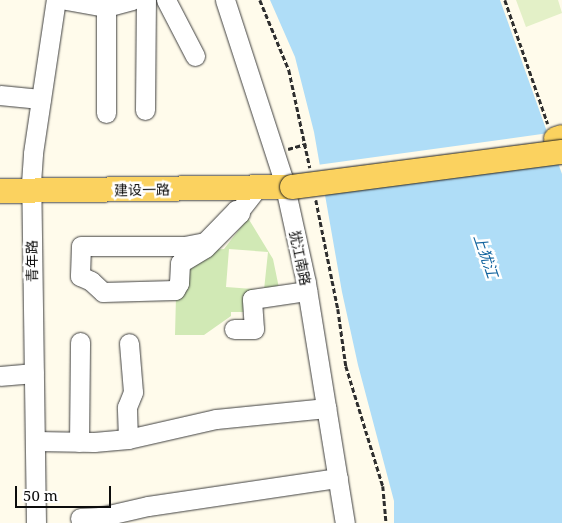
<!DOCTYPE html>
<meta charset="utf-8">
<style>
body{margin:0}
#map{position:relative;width:562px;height:523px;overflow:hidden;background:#fffbeb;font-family:"Noto Serif","Noto Sans SC",serif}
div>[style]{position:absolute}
.green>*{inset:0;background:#d1e9b5}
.pitch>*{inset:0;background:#e3f0c7}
.water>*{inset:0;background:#afddf7}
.pier>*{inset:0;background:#fffbeb}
.path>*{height:2.5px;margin-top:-1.25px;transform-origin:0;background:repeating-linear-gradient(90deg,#2e2e2e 0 5px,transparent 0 7.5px)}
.roads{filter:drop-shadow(0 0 1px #3f3f3f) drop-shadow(0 0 1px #3f3f3f)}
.minor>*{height:19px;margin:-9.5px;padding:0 9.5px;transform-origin:9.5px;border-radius:9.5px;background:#fff}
.major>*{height:24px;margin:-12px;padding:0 12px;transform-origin:12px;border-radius:12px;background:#fbd25f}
.bridges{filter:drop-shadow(0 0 1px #1d1d1d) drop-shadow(0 0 1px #1d1d1d)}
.major-bridge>*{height:24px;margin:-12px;padding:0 12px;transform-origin:12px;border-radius:12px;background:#fbd25f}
span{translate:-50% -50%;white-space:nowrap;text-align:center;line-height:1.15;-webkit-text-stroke:5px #fff;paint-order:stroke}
.street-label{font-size:14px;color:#0c0c0c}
.water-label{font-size:15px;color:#14659f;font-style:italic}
.scale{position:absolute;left:15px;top:486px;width:96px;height:22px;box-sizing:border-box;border:2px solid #0c0c0c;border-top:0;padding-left:6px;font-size:15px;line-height:18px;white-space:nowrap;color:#0c0c0c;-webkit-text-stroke:4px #fff;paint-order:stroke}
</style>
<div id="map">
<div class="green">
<div style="clip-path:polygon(evenodd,248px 218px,273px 259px,279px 288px,246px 312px,231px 312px,231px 316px,204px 335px,175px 335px,176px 296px,185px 292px,187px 265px,210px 250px,224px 249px,248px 218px,229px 249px,268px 252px,264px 290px,226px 287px,229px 249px)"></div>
</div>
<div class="pitch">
<div style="clip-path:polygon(516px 0,558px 0,562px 13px,526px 27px)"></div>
</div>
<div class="water">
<div style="clip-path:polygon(270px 0,500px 0,562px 174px,562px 523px,394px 523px,394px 501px,358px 365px,342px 292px,314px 132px,295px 57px)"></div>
</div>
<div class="pier">
<div style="clip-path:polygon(549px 133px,559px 158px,321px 193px,317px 165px)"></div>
</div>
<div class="path">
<div style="left:260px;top:0;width:76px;rotate:67.5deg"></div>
<div style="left:289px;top:70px;width:100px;rotate:77.9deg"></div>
<div style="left:505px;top:0;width:131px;rotate:70.9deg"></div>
<div style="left:288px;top:149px;width:19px;rotate:-16deg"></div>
<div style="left:316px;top:200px;width:111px;rotate:78.6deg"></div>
<div style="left:338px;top:309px;width:58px;rotate:82deg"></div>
<div style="left:346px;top:366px;width:126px;rotate:72.9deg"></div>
<div style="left:383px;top:486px;width:37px;rotate:85deg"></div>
</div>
<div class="roads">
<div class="minor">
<div style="left:66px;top:0;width:41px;rotate:9.9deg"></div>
<div style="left:106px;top:7px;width:27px;rotate:-15deg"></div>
<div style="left:166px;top:0;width:63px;rotate:62.6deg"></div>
<div style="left:225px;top:0;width:187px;rotate:72deg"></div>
<div style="left:283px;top:178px;width:107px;rotate:77.6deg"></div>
<div style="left:306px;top:283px;width:243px;rotate:80.8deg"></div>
<div style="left:0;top:95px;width:41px;rotate:5.6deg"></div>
<div style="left:145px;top:110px;width:110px;rotate:-89.5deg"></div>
<div style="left:106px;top:113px;width:106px;rotate:-90deg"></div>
<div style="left:240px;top:210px;width:4px;rotate:180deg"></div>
<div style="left:236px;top:210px;width:45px;rotate:134.1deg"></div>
<div style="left:205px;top:242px;width:21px;rotate:169deg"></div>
<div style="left:184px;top:246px;width:103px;rotate:180deg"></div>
<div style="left:81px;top:246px;width:30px;rotate:92deg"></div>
<div style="left:80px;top:276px;width:12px;rotate:24deg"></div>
<div style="left:91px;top:281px;width:16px;rotate:43deg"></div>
<div style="left:103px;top:292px;width:72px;rotate:-1.6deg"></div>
<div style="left:175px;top:290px;width:8px;rotate:-60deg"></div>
<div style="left:179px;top:283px;width:20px;rotate:-87deg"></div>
<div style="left:180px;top:263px;width:29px;rotate:-31deg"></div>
<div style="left:205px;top:248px;width:49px;rotate:-45deg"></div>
<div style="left:240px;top:213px;width:3px;rotate:-90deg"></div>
<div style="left:240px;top:210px;width:28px;rotate:-52deg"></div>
<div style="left:234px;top:329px;width:20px"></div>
<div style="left:254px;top:329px;width:30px;rotate:-94deg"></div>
<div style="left:252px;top:299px;width:56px;rotate:-8.3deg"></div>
<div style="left:0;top:376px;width:34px;rotate:-5deg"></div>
<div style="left:128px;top:439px;width:32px;rotate:-92deg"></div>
<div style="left:127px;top:407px;width:16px;rotate:-68deg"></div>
<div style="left:133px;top:392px;width:49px;rotate:-94.7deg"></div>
<div style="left:35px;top:441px;width:59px;rotate:1deg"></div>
<div style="left:94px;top:442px;width:34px;rotate:-5deg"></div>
<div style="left:128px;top:439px;width:90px;rotate:-12.8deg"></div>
<div style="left:216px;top:419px;width:111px;rotate:-5.7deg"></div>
<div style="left:79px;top:442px;width:100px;rotate:-89.4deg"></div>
<div style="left:80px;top:518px;width:20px;rotate:-3deg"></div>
<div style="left:100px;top:517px;width:49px;rotate:-12.9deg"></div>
<div style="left:148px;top:506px;width:192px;rotate:-8.4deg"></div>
<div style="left:36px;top:523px;width:340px;rotate:-90.8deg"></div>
<div style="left:31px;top:183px;width:30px;rotate:-86deg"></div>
<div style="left:33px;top:153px;width:155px;rotate:-81.5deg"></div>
</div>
<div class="major">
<div style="left:556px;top:139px;width:6px;rotate:-18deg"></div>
<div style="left:0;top:191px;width:292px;rotate:-0.8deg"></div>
</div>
</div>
<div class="bridges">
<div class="major-bridge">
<div style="left:292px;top:187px;width:272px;rotate:-7.4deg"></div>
</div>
</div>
<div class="street-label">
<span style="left:142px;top:190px;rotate:-1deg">建设一路</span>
<span style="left:300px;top:258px;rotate:78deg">犹江南路</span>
<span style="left:32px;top:261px;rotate:-91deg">青年路</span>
</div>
<div class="water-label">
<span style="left:486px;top:256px;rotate:71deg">上犹江</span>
</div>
<div class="scale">50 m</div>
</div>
